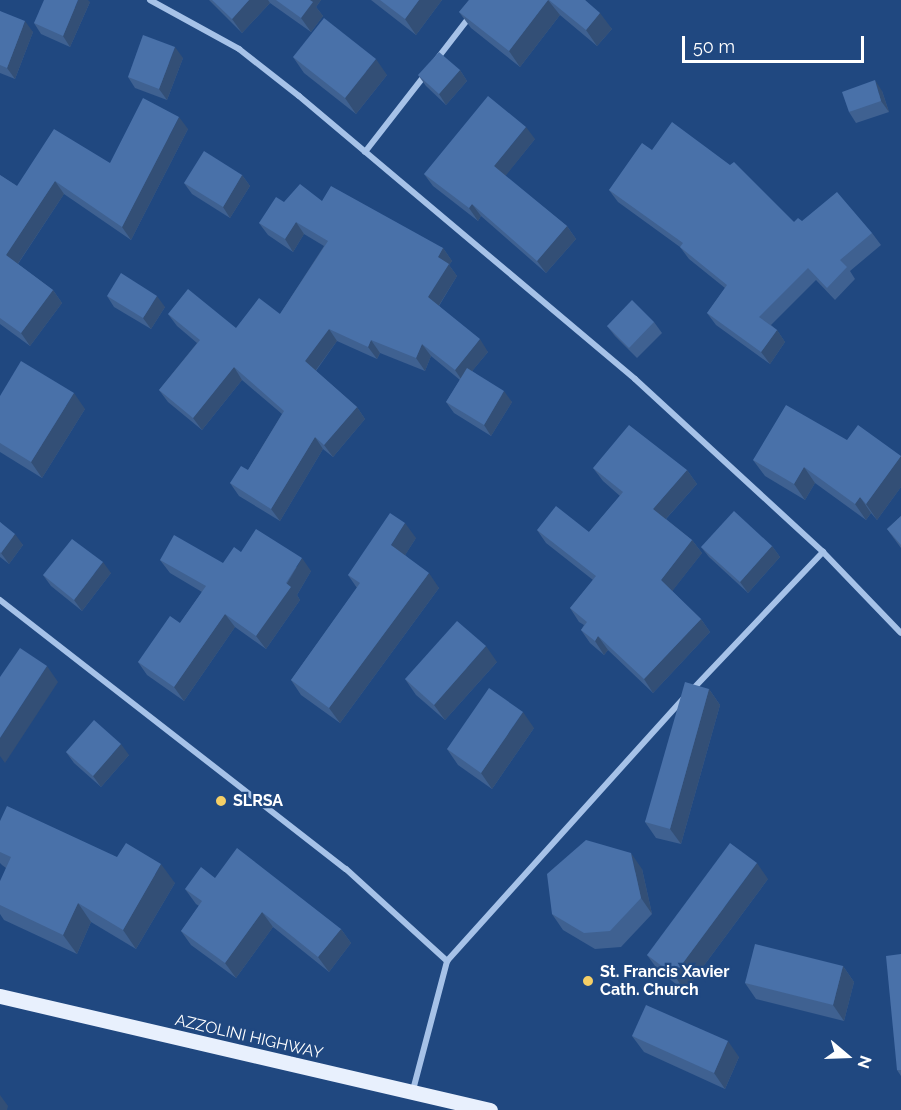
<!DOCTYPE html>
<style>
body{margin:0}
#map{position:relative;width:901px;height:1110px;overflow:hidden;background:#204880;font-family:Raleway,sans-serif}
div>[style]{position:absolute}
.minor>*{height:6px;margin:-3px;padding:0 3px;transform-origin:3px;border-radius:3px;background:#a6c2e8}
.primary>*{height:15px;margin:-7.5px;padding:0 7.5px;transform-origin:7.5px;border-radius:7.5px;background:#e8f0fd}
.wall>*{inset:0;background:#3f6191}
.shaded-wall>*{inset:0;background:#334f76}
.building>*{inset:0;background:#4971a9}
.dots>*{width:16px;height:16px;translate:-50% -50%;box-sizing:border-box;border:3px solid #204880;border-radius:50%}
span{translate:-50% -50%;white-space:nowrap;text-align:center;line-height:1.15;-webkit-text-stroke:4.5px #204880;paint-order:stroke}
.poi-label{font-size:16px;color:#fff;font-weight:700}
.left{translate:0 -50%;text-align:left}
.street-label{font-size:16px;color:#fff}
.north{position:absolute;left:817px;top:1026px;width:60px;height:60px;-webkit-text-stroke:4px #204880;paint-order:stroke;rotate:109deg;font-size:16px;font-weight:700;line-height:24px;text-align:center;color:#fff}
.north::after{content:'';display:block;margin:auto;width:21px;height:27px;background:#fff;clip-path:polygon(50% 0,100% 100%,50% 72%,0 100%)}
.scale{position:absolute;left:682px;top:36px;width:182px;height:27px;box-sizing:border-box;border:3px solid #fff;border-top:0;padding-left:8px;font-size:18px;line-height:21px;white-space:nowrap;color:#fff;-webkit-text-stroke:4px #204880;paint-order:stroke}
</style>
<div id="map">
<div class="minor">
<div style="left:150px;top:0;width:102px;rotate:28.8deg"></div>
<div style="left:239px;top:49px;width:76px;rotate:38.1deg"></div>
<div style="left:299px;top:96px;width:439px;rotate:40.1deg"></div>
<div style="left:635px;top:379px;width:255px;rotate:42.6deg"></div>
<div style="left:823px;top:552px;width:112px;rotate:46.1deg"></div>
<div style="left:437px;top:59px;width:56px;rotate:-52.3deg"></div>
<div style="left:365px;top:152px;width:98px;rotate:-52.1deg"></div>
<div style="left:0;top:600px;width:438px;rotate:37.9deg"></div>
<div style="left:346px;top:869px;width:137px;rotate:42.3deg"></div>
<div style="left:691px;top:691px;width:192px;rotate:-46.5deg"></div>
<div style="left:413px;top:1090px;width:133px;rotate:-75.2deg"></div>
<div style="left:447px;top:961px;width:354px;rotate:-48deg"></div>
</div>
<div class="primary">
<div style="left:0;top:996px;width:503px;rotate:13.1deg"></div>
</div>
<div class="wall">
<div style="clip-path:polygon(209px 0,321px 0,316px 7px,323px 16px,311px 32px,270px 3px,242px 33px)"></div>
<div style="clip-path:polygon(371px 0,442px 0,416px 35px)"></div>
<div style="clip-path:polygon(469px 0,585px 0,612px 29px,597px 46px,560px 15px,520px 67px,471px 28px,459px 12px)"></div>
<div style="clip-path:polygon(90px 2px,70px 47px,41px 34px,34px 23px)"></div>
<div style="clip-path:polygon(0 11px,33px 32px,15px 79px,0 73px)"></div>
<div style="clip-path:polygon(293px 57px,387px 75px,356px 114px,304px 73px)"></div>
<div style="clip-path:polygon(183px 58px,167px 100px,135px 88px,128px 77px)"></div>
<div style="clip-path:polygon(460px 70px,467px 81px,446px 105px,426px 86px,418px 75px)"></div>
<div style="clip-path:polygon(882px 91px,889px 112px,856px 123px,849px 112px)"></div>
<div style="clip-path:polygon(188px 129px,131px 240px,64px 194px,18px 264px,53px 290px,62px 303px,30px 346px,0 324px,0 175px,17px 186px,110px 163px)"></div>
<div style="clip-path:polygon(535px 139px,505px 176px,567px 226px,576px 239px,546px 273px,481px 216px,478px 221px,433px 186px,424px 174px)"></div>
<div style="clip-path:polygon(652px 150px,794px 222px,802px 221px,872px 233px,881px 245px,850px 271px,855px 279px,835px 300px,816px 280px,771px 325px,777px 330px,785px 342px,770px 364px,716px 325px,707px 313px,725px 288px,689px 259px,680px 247px,618px 202px,609px 190px)"></div>
<div style="clip-path:polygon(242px 175px,250px 186px,230px 218px,192px 194px,184px 183px)"></div>
<div style="clip-path:polygon(322px 201px,443px 248px,452px 261px,449px 265px,457px 276px,439px 306px,488px 352px,472px 371px,512px 402px,491px 436px,454px 413px,446px 402px,460px 380px,431px 356px,425px 371px,380px 353px,377px 359px,337px 341px,316px 371px,357px 407px,365px 419px,333px 457px,323px 449px,280px 521px,239px 496px,230px 483px,248px 470px,282px 414px,242px 380px,202px 430px,168px 402px,159px 390px,197px 343px,177px 326px,168px 314px,236px 328px,280px 314px,324px 246px,304px 234px,293px 252px,268px 235px,259px 223px,284px 202px)"></div>
<div style="clip-path:polygon(107px 296px,165px 307px,151px 329px,114px 307px)"></div>
<div style="clip-path:polygon(654px 322px,662px 333px,637px 358px,615px 336px,607px 326px)"></div>
<div style="clip-path:polygon(0 396px,85px 409px,42px 478px,0 452px)"></div>
<div style="clip-path:polygon(847px 440px,901px 456px,901px 487px,877px 520px,871px 513px,866px 520px,815px 483px,805px 500px,765px 476px,753px 460px)"></div>
<div style="clip-path:polygon(593px 468px,687px 470px,697px 484px,666px 519px,692px 540px,702px 553px,672px 591px,701px 619px,710px 632px,653px 693px,608px 650px,604px 655px,590px 643px,581px 630px,584px 625px,579px 622px,570px 608px,593px 580px,546px 543px,537px 530px,589px 532px,620px 496px,603px 481px)"></div>
<div style="clip-path:polygon(901px 516px,901px 548px,887px 529px)"></div>
<div style="clip-path:polygon(0 522px,23px 545px,9px 564px,0 557px)"></div>
<div style="clip-path:polygon(416px 538px,405px 555px,439px 588px,340px 723px,301px 695px,291px 680px,357px 588px,348px 575px)"></div>
<div style="clip-path:polygon(772px 546px,780px 557px,748px 593px,709px 557px,701px 547px)"></div>
<div style="clip-path:polygon(241px 552px,311px 571px,297px 595px,300px 600px,266px 649px,235px 627px,184px 701px,147px 675px,138px 662px,180px 623px,202px 592px,170px 573px,160px 560px,223px 563px)"></div>
<div style="clip-path:polygon(111px 573px,82px 611px,51px 586px,43px 575px)"></div>
<div style="clip-path:polygon(497px 662px,445px 720px,416px 695px,405px 679px)"></div>
<div style="clip-path:polygon(709px 689px,720px 705px,681px 844px,656px 838px,645px 822px)"></div>
<div style="clip-path:polygon(534px 728px,492px 789px,458px 765px,447px 749px)"></div>
<div style="clip-path:polygon(66px 752px,129px 755px,101px 787px,74px 763px)"></div>
<div style="clip-path:polygon(0 852px,117px 857px,175px 883px,136px 949px,91px 922px,77px 954px,4px 920px,0 914px,0 905px,6px 868px,2px 865px,0 863px)"></div>
<div style="clip-path:polygon(642px 869px,652px 914px,621px 947px,595px 949px,563px 930px,552px 914px)"></div>
<div style="clip-path:polygon(215px 878px,341px 929px,351px 943px,329px 972px,273px 927px,236px 978px,191px 945px,181px 931px,199px 906px,196px 904px,185px 889px)"></div>
<div style="clip-path:polygon(768px 879px,685px 991px,658px 970px,647px 955px)"></div>
<div style="clip-path:polygon(901px 954px,901px 1076px,897px 1070px)"></div>
<div style="clip-path:polygon(843px 966px,854px 982px,844px 1021px,756px 999px,745px 983px)"></div>
<div style="clip-path:polygon(632px 1036px,739px 1057px,725px 1089px,644px 1052px)"></div>
</div>
<div class="shaded-wall">
<div style="clip-path:polygon(78px 0,88px 0,90px 2px,70px 47px,63px 36px)"></div>
<div style="clip-path:polygon(249px 0,268px 0,270px 3px,242px 33px,232px 19px)"></div>
<div style="clip-path:polygon(307px 0,321px 0,316px 7px,323px 16px,311px 32px,301px 18px)"></div>
<div style="clip-path:polygon(419px 0,442px 0,416px 35px,405px 19px)"></div>
<div style="clip-path:polygon(548px 0,560px 15px,520px 67px,509px 51px)"></div>
<div style="clip-path:polygon(600px 13px,612px 29px,597px 46px,586px 30px)"></div>
<div style="clip-path:polygon(25px 21px,33px 32px,15px 79px,7px 68px)"></div>
<div style="clip-path:polygon(175px 47px,183px 58px,167px 100px,159px 89px)"></div>
<div style="clip-path:polygon(376px 59px,387px 75px,356px 114px,345px 98px)"></div>
<div style="clip-path:polygon(460px 70px,467px 81px,446px 105px,439px 94px)"></div>
<div style="clip-path:polygon(875px 80px,882px 91px,889px 112px,881px 101px)"></div>
<div style="clip-path:polygon(179px 117px,188px 129px,131px 240px,122px 227px)"></div>
<div style="clip-path:polygon(526px 127px,535px 139px,503px 179px,494px 166px)"></div>
<div style="clip-path:polygon(242px 175px,250px 186px,230px 218px,223px 207px)"></div>
<div style="clip-path:polygon(55px 181px,64px 194px,15px 268px,6px 255px)"></div>
<div style="clip-path:polygon(472px 204px,481px 216px,478px 221px,469px 208px)"></div>
<div style="clip-path:polygon(296px 222px,304px 234px,293px 252px,285px 239px)"></div>
<div style="clip-path:polygon(567px 226px,576px 239px,546px 273px,537px 261px)"></div>
<div style="clip-path:polygon(443px 248px,452px 261px,449px 265px,457px 276px,436px 310px,428px 297px,438px 257px)"></div>
<div style="clip-path:polygon(53px 290px,62px 303px,30px 346px,21px 333px)"></div>
<div style="clip-path:polygon(157px 296px,165px 307px,151px 329px,143px 318px)"></div>
<div style="clip-path:polygon(329px 329px,337px 341px,313px 374px,305px 361px)"></div>
<div style="clip-path:polygon(777px 330px,785px 342px,770px 364px,761px 352px)"></div>
<div style="clip-path:polygon(480px 339px,488px 352px,463px 382px,455px 370px)"></div>
<div style="clip-path:polygon(371px 340px,380px 353px,377px 359px,368px 347px)"></div>
<div style="clip-path:polygon(422px 344px,431px 356px,425px 371px,416px 358px)"></div>
<div style="clip-path:polygon(234px 367px,242px 380px,202px 430px,193px 418px)"></div>
<div style="clip-path:polygon(504px 391px,512px 402px,491px 436px,484px 425px)"></div>
<div style="clip-path:polygon(74px 393px,85px 409px,42px 478px,31px 462px)"></div>
<div style="clip-path:polygon(357px 407px,365px 419px,333px 457px,324px 445px)"></div>
<div style="clip-path:polygon(315px 437px,323px 449px,280px 521px,271px 509px)"></div>
<div style="clip-path:polygon(901px 456px,901px 487px,877px 520px,866px 504px)"></div>
<div style="clip-path:polygon(804px 467px,815px 483px,805px 500px,794px 484px)"></div>
<div style="clip-path:polygon(687px 470px,697px 484px,663px 522px,653px 509px)"></div>
<div style="clip-path:polygon(860px 497px,871px 513px,866px 520px,855px 504px)"></div>
<div style="clip-path:polygon(405px 523px,416px 538px,402px 560px,391px 545px)"></div>
<div style="clip-path:polygon(15px 534px,23px 545px,9px 564px,1px 553px)"></div>
<div style="clip-path:polygon(692px 540px,702px 553px,670px 594px,661px 580px)"></div>
<div style="clip-path:polygon(772px 546px,780px 557px,748px 593px,740px 582px)"></div>
<div style="clip-path:polygon(302px 558px,311px 571px,297px 595px,300px 600px,266px 649px,256px 636px)"></div>
<div style="clip-path:polygon(103px 562px,111px 573px,82px 611px,74px 600px)"></div>
<div style="clip-path:polygon(429px 573px,439px 588px,340px 723px,329px 708px)"></div>
<div style="clip-path:polygon(225px 614px,235px 627px,184px 701px,174px 687px)"></div>
<div style="clip-path:polygon(701px 619px,710px 632px,653px 693px,644px 679px)"></div>
<div style="clip-path:polygon(598px 636px,608px 650px,604px 655px,595px 641px)"></div>
<div style="clip-path:polygon(486px 646px,497px 662px,445px 720px,434px 705px)"></div>
<div style="clip-path:polygon(47px 666px,58px 682px,5px 763px,0 756px,0 738px)"></div>
<div style="clip-path:polygon(709px 689px,720px 705px,681px 844px,670px 829px)"></div>
<div style="clip-path:polygon(523px 712px,534px 728px,492px 789px,481px 773px)"></div>
<div style="clip-path:polygon(121px 744px,129px 755px,101px 787px,93px 776px)"></div>
<div style="clip-path:polygon(631px 853px,642px 869px,652px 914px,641px 898px)"></div>
<div style="clip-path:polygon(757px 863px,768px 879px,685px 991px,674px 975px)"></div>
<div style="clip-path:polygon(161px 864px,175px 883px,136px 949px,123px 930px)"></div>
<div style="clip-path:polygon(78px 903px,91px 922px,77px 954px,63px 935px)"></div>
<div style="clip-path:polygon(262px 912px,273px 927px,236px 978px,225px 963px)"></div>
<div style="clip-path:polygon(341px 929px,351px 943px,329px 972px,318px 957px)"></div>
<div style="clip-path:polygon(843px 966px,854px 982px,844px 1021px,833px 1005px)"></div>
<div style="clip-path:polygon(728px 1041px,739px 1057px,725px 1089px,714px 1073px)"></div>
<div style="clip-path:polygon(0 1095px,8px 1106px,7px 1110px,0 1110px)"></div>
</div>
<div class="building">
<div style="clip-path:polygon(44px 0,78px 0,63px 36px,34px 23px)"></div>
<div style="clip-path:polygon(212px 0,249px 0,232px 19px)"></div>
<div style="clip-path:polygon(276px 0,310px 0,313px 2px,301px 18px)"></div>
<div style="clip-path:polygon(380px 0,419px 0,405px 19px)"></div>
<div style="clip-path:polygon(469px 0,548px 0,509px 51px,459px 12px)"></div>
<div style="clip-path:polygon(549px 0,585px 0,600px 13px,586px 30px)"></div>
<div style="clip-path:polygon(0 11px,25px 21px,7px 68px,0 65px)"></div>
<div style="clip-path:polygon(324px 18px,376px 59px,345px 98px,293px 57px)"></div>
<div style="clip-path:polygon(143px 35px,175px 47px,159px 89px,128px 77px)"></div>
<div style="clip-path:polygon(439px 52px,460px 70px,439px 94px,418px 75px)"></div>
<div style="clip-path:polygon(875px 80px,881px 101px,849px 112px,842px 92px)"></div>
<div style="clip-path:polygon(488px 96px,526px 127px,494px 166px,567px 226px,537px 261px,472px 204px,469px 208px,424px 174px)"></div>
<div style="clip-path:polygon(143px 98px,179px 117px,122px 227px,55px 181px,6px 255px,53px 290px,21px 333px,0 318px,0 175px,17px 186px,54px 129px,110px 163px)"></div>
<div style="clip-path:polygon(672px 122px,730px 165px,734px 162px,794px 222px,798px 218px,802px 221px,837px 192px,872px 233px,840px 260px,847px 267px,827px 288px,808px 268px,759px 317px,777px 330px,761px 352px,707px 313px,727px 285px,680px 247px,683px 243px,609px 190px,642px 143px,652px 150px)"></div>
<div style="clip-path:polygon(204px 151px,242px 175px,223px 207px,184px 183px)"></div>
<div style="clip-path:polygon(300px 184px,322px 201px,331px 186px,443px 248px,438px 257px,449px 264px,428px 297px,480px 339px,455px 370px,422px 344px,416px 358px,371px 340px,368px 347px,329px 329px,305px 361px,357px 407px,324px 445px,315px 437px,271px 509px,230px 483px,241px 466px,248px 470px,284px 411px,234px 367px,193px 418px,159px 390px,200px 340px,168px 314px,188px 289px,236px 328px,259px 298px,280px 314px,328px 241px,296px 222px,285px 239px,259px 223px,276px 197px,284px 202px)"></div>
<div style="clip-path:polygon(121px 273px,157px 296px,143px 318px,107px 296px)"></div>
<div style="clip-path:polygon(632px 300px,654px 322px,629px 348px,607px 326px)"></div>
<div style="clip-path:polygon(21px 361px,74px 393px,31px 462px,0 443px,0 396px)"></div>
<div style="clip-path:polygon(467px 368px,504px 391px,484px 425px,446px 402px)"></div>
<div style="clip-path:polygon(786px 405px,847px 440px,858px 425px,901px 456px,866px 504px,860px 497px,855px 504px,804px 467px,794px 484px,753px 460px)"></div>
<div style="clip-path:polygon(629px 425px,687px 470px,653px 509px,692px 540px,661px 580px,701px 619px,644px 679px,598px 636px,595px 641px,581px 630px,587px 622px,570px 608px,596px 576px,537px 530px,556px 506px,589px 532px,623px 492px,593px 468px)"></div>
<div style="clip-path:polygon(734px 511px,772px 546px,740px 582px,701px 547px)"></div>
<div style="clip-path:polygon(390px 513px,405px 523px,391px 545px,429px 573px,329px 708px,291px 680px,360px 583px,348px 575px)"></div>
<div style="clip-path:polygon(901px 516px,901px 545px,887px 529px)"></div>
<div style="clip-path:polygon(0 522px,15px 534px,1px 553px,0 552px)"></div>
<div style="clip-path:polygon(256px 529px,302px 558px,286px 583px,291px 587px,256px 636px,225px 614px,174px 687px,138px 662px,170px 616px,180px 623px,206px 586px,160px 560px,174px 535px,223px 563px,234px 547px,241px 552px)"></div>
<div style="clip-path:polygon(72px 539px,103px 562px,74px 600px,43px 575px)"></div>
<div style="clip-path:polygon(457px 621px,486px 646px,434px 705px,405px 679px)"></div>
<div style="clip-path:polygon(20px 648px,47px 666px,0 738px,0 677px)"></div>
<div style="clip-path:polygon(685px 682px,709px 689px,670px 829px,645px 822px)"></div>
<div style="clip-path:polygon(489px 688px,523px 712px,481px 773px,447px 749px)"></div>
<div style="clip-path:polygon(94px 720px,121px 744px,93px 776px,66px 752px)"></div>
<div style="clip-path:polygon(7px 806px,117px 857px,126px 843px,161px 864px,123px 930px,78px 903px,63px 935px,0 905px,0 881px,11px 857px,0 852px,0 821px)"></div>
<div style="clip-path:polygon(586px 840px,631px 853px,641px 898px,610px 931px,584px 933px,552px 914px,547px 874px)"></div>
<div style="clip-path:polygon(730px 843px,757px 863px,674px 975px,647px 955px)"></div>
<div style="clip-path:polygon(237px 848px,341px 929px,318px 957px,262px 912px,225px 963px,181px 931px,202px 901px,185px 889px,201px 867px,215px 878px)"></div>
<div style="clip-path:polygon(755px 944px,843px 966px,833px 1005px,745px 983px)"></div>
<div style="clip-path:polygon(901px 954px,901px 1070px,897px 1070px,886px 956px)"></div>
<div style="clip-path:polygon(646px 1005px,728px 1041px,714px 1073px,632px 1036px)"></div>
</div>
<div class="dots">
<div style="left:221px;top:801px;background:#f5cf66"></div>
<div style="left:588px;top:981px;background:#f5cf66"></div>
</div>
<div class="poi-label">
<span class="left" style="left:233px;top:801px">SLRSA</span>
<span class="left" style="left:600px;top:981px">St. Francis Xavier<br>Cath. Church</span>
</div>
<div class="street-label">
<span style="left:249px;top:1037px;rotate:13deg">AZZOLINI HIGHWAY</span>
</div>
<div class="north">N</div>
<div class="scale">50 m</div>
</div>
